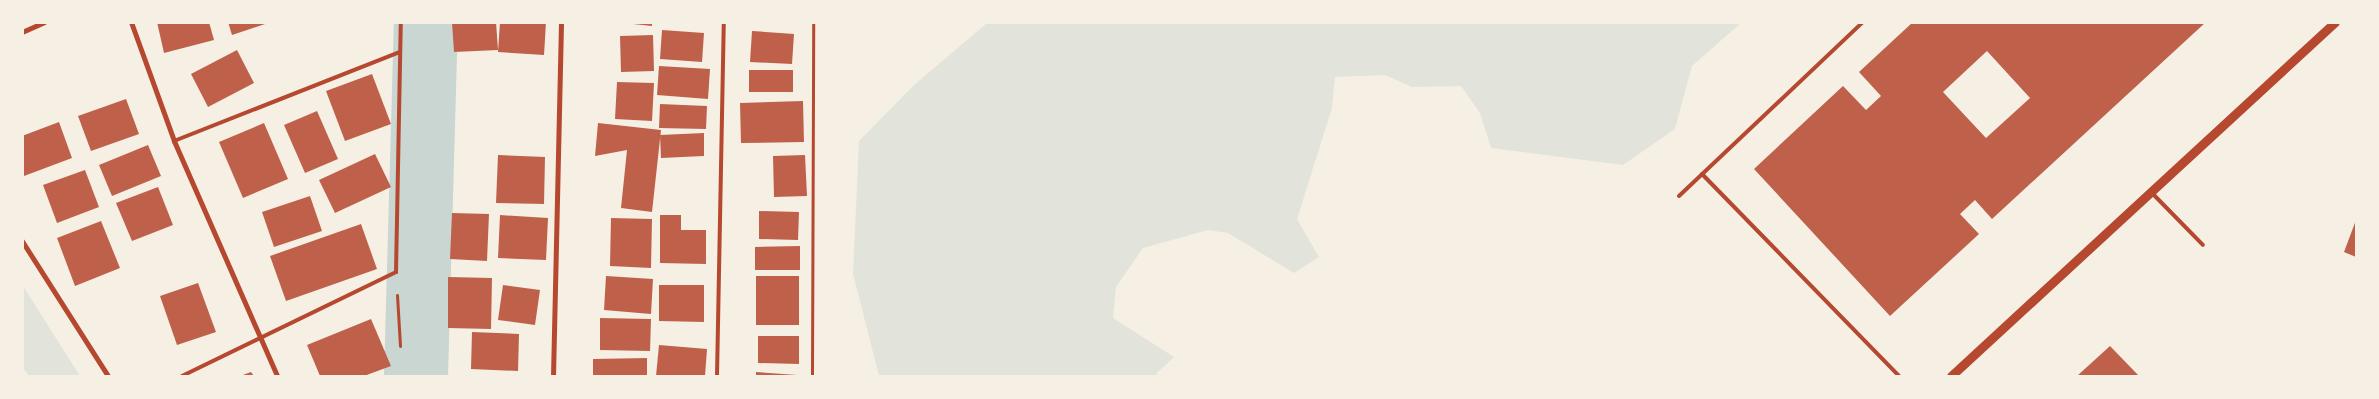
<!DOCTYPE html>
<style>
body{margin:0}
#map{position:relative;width:2379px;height:399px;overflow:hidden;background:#f6efe4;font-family:"Varela Round",sans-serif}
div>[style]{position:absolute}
.green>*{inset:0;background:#e2e4dc}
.river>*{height:64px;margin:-32px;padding:0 32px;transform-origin:32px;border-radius:32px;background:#c9d6d2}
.building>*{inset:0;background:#bf614a}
.path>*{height:3px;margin:-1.5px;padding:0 1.5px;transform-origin:1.5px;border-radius:1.5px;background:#b5482f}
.service>*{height:4px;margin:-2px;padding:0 2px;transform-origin:2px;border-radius:2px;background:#b5482f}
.minor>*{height:5px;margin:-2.5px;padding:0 2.5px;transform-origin:2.5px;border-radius:2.5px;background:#b5482f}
.tertiary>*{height:9px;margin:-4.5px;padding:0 4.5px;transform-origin:4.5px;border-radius:4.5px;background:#b5482f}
span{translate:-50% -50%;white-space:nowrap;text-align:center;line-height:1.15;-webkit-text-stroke:5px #f6efe4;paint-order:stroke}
.frame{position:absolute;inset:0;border:24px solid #f6efe4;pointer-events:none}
</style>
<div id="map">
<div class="green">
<div style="clip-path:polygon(987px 23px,987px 22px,1741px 23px,1692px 66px,1675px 129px,1623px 165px,1491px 148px,1480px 113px,1461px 86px,1412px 87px,1385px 75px,1335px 77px,1332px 108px,1297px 219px,1319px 257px,1294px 273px,1228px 233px,1208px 230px,1143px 248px,1116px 287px,1113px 318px,1174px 357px,1156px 374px,1158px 376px,879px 376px,853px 274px,859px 141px,914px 85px)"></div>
<div style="clip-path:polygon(22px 286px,23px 286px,80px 376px,29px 376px,23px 368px)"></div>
</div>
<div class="river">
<div style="left:416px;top:376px;width:354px;rotate:-88.4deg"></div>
</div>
<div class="building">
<div style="clip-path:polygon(157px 22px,209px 22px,214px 40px,164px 53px)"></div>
<div style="clip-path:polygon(228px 22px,268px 22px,268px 23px,232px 35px)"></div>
<div style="clip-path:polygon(452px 22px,496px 22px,498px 50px,454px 52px)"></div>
<div style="clip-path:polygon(500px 22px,546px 22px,544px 55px,498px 52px)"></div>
<div style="clip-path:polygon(614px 22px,652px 22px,652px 26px)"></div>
<div style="clip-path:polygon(evenodd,1913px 22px,2206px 22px,1992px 219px,1975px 200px,1960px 214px,1979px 234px,1890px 316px,1754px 169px,1843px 86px,1866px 110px,1881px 96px,1859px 72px,1913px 22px,1987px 51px,2030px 98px,1986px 138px,1943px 92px,1987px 51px)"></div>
<div style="clip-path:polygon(662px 30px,704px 33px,702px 62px,660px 59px)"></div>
<div style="clip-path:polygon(752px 31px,794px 34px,792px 64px,750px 62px)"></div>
<div style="clip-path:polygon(653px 35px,654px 71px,621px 72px,620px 36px)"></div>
<div style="clip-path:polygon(237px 50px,254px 83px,208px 107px,191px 74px)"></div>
<div style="clip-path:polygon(659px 66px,710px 69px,708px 99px,657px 95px)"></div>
<div style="clip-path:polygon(749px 70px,793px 70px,793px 92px,749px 92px)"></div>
<div style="clip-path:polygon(372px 74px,391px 124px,345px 141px,326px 91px)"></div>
<div style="clip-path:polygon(617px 82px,654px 83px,652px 121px,615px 119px)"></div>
<div style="clip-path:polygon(126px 99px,139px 134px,91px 151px,78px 116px)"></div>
<div style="clip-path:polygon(803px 101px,804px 142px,741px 143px,740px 103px)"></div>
<div style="clip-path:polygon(660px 104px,707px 106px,706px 129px,659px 128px)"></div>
<div style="clip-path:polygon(317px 111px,338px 159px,305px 173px,284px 125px)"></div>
<div style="clip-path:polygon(59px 122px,72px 158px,24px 176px,22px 136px)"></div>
<div style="clip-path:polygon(264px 123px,288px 179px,243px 198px,219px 142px)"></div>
<div style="clip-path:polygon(598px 123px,661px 130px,652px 212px,621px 208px,627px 150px,595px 156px)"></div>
<div style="clip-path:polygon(704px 133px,704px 156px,661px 158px,660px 135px)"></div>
<div style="clip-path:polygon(148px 145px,161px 176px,112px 196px,99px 165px)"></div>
<div style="clip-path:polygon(375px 154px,391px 187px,335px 213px,319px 180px)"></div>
<div style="clip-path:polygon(498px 155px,545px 157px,544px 204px,496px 203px)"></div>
<div style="clip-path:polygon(805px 155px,807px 196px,774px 197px,773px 156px)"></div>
<div style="clip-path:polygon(85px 170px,99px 207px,57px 223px,43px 185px)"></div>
<div style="clip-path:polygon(158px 187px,173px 225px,132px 241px,116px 203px)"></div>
<div style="clip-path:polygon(310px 196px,322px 231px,274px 247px,262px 212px)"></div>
<div style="clip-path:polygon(759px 211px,799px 212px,798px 240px,759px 239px)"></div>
<div style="clip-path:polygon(452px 213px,489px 214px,487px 261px,450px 259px)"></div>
<div style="clip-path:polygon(500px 215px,548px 218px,546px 260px,498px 258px)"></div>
<div style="clip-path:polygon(660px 215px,681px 215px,681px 230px,706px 230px,706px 264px,660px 263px)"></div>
<div style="clip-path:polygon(611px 218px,652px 219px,651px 268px,610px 266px)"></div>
<div style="clip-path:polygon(2356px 220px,2356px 257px,2344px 252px)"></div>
<div style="clip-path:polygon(101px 221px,120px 268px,75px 286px,57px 238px)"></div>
<div style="clip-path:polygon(361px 224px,377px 269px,286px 301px,270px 256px)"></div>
<div style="clip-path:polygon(800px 246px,800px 270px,755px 270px,755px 247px)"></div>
<div style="clip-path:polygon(606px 276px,653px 279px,651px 314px,604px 310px)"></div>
<div style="clip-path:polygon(756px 276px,799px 276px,799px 325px,756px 325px)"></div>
<div style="clip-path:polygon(448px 277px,492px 278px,491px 329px,448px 328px)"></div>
<div style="clip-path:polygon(198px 283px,216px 332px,177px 345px,160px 296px)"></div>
<div style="clip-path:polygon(503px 285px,540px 290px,535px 325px,498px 320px)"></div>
<div style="clip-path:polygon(659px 285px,704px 285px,704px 322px,659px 321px)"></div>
<div style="clip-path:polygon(600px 318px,651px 319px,650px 351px,600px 350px)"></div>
<div style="clip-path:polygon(371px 319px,391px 366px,364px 376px,320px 376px,307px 345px)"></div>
<div style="clip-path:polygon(472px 332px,519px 334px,518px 371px,471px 369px)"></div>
<div style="clip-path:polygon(758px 336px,799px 336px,799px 364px,758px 363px)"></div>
<div style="clip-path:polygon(659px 345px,707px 349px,705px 376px,656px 376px)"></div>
<div style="clip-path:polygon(2110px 346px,2139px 376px,2077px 376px)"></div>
<div style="clip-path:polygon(647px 358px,647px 376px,593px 376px,593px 359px)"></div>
<div style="clip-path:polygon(251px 372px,254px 376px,240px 376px)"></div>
<div style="clip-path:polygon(756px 372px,797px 375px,797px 376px,756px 376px)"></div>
</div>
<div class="path">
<div style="left:397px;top:295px;width:51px;rotate:86.6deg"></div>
<div style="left:812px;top:376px;width:354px;rotate:-89.8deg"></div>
</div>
<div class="service">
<div style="left:174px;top:141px;width:243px;rotate:-21.5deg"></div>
<div style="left:1702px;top:174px;width:282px;rotate:45.7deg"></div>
<div style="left:2151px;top:192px;width:74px;rotate:45.5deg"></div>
<div style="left:1679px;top:196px;width:253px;rotate:-43.4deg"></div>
<div style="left:182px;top:376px;width:238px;rotate:-25.9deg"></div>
<div style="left:396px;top:272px;width:250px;rotate:-88.9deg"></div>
<div style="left:717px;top:376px;width:354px;rotate:-88.9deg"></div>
</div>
<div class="minor">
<div style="left:131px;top:22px;width:127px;rotate:70.1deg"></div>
<div style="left:174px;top:141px;width:257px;rotate:66.3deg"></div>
<div style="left:22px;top:32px;width:24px;rotate:-24deg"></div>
<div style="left:22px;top:241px;width:160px;rotate:57.5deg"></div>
<div style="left:553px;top:376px;width:354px;rotate:-88.7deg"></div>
</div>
<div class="tertiary">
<div style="left:1951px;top:376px;width:522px;rotate:-42.67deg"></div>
</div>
<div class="frame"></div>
</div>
